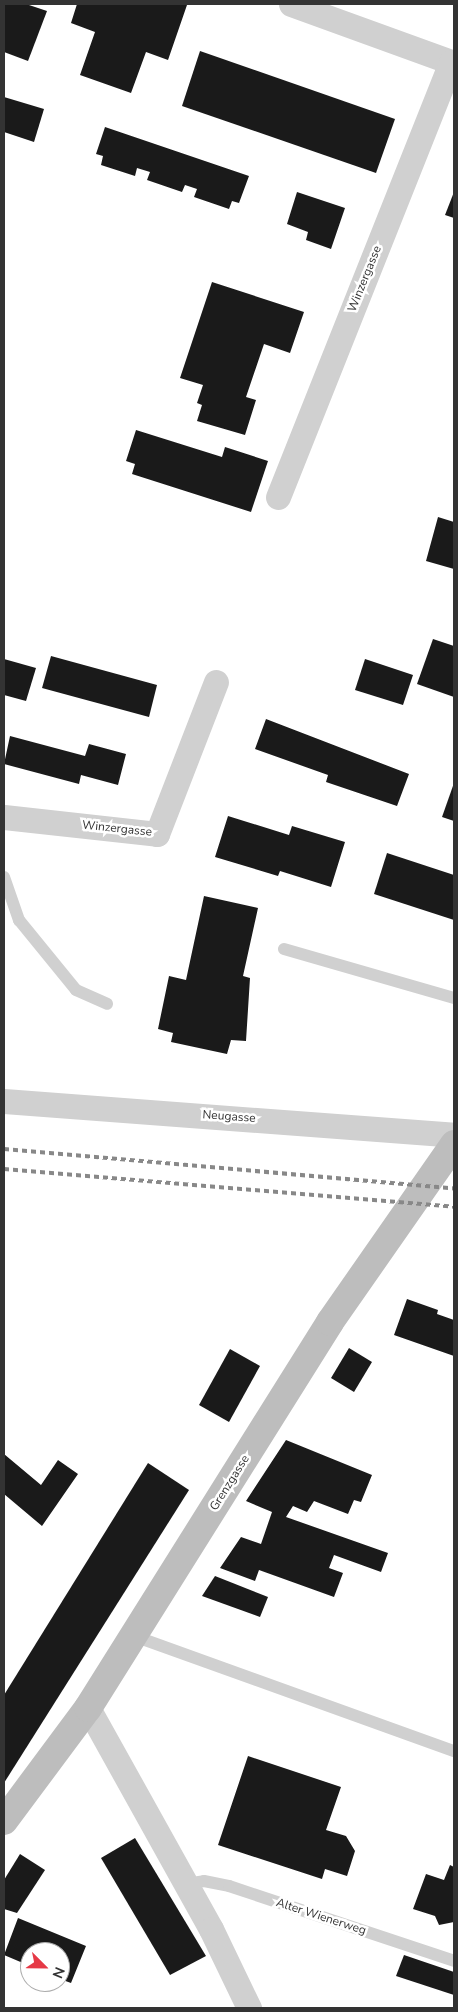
<!DOCTYPE html>
<style>
body{margin:0}
#map{position:relative;width:458px;height:2012px;overflow:hidden;background:#fff;font-family:"Nunito Sans",sans-serif}
div>[style]{position:absolute}
.building>*{inset:0;background:#1a1a1a}
.lane>*{height:12px;margin:-6px;padding:0 6px;transform-origin:6px;border-radius:6px;background:#d0d0d0}
.street>*{height:25px;margin:-12.5px;padding:0 12.5px;transform-origin:12.5px;border-radius:12.5px;background:#d0d0d0}
.secondary>*{height:28px;margin:-14px;padding:0 14px;transform-origin:14px;border-radius:14px;background:#bdbdbd}
.rail>*{height:4px;margin-top:-2px;transform-origin:0;background:repeating-linear-gradient(90deg,#888 0 5px,transparent 0 9px)}
span{translate:-50% -50%;white-space:nowrap;text-align:center;line-height:1.15;-webkit-text-stroke:5px #fff;paint-order:stroke}
.street-label{font-size:12px;color:#333}
.frame{position:absolute;inset:0;border:5px solid #333;pointer-events:none}
.north{position:absolute;left:20px;top:1942px;width:50px;height:50px;box-sizing:border-box;background:#fff;border:1px solid #adadad;border-radius:50%;rotate:113deg;font-size:14px;font-weight:700;line-height:20px;text-align:center;color:#333}
.north::after{content:'';display:block;margin:auto;width:18px;height:22px;background:#e63946;clip-path:polygon(50% 0,100% 100%,50% 72%,0 100%)}
</style>
<div id="map">
<div class="building">
<div style="clip-path:polygon(4px 4px,26px 4px,47px 11px,28px 61px,4px 52px)"></div>
<div style="clip-path:polygon(77px 4px,182px 4px,187px 5px,168px 60px,146px 52px,131px 93px,80px 75px,95px 32px,71px 23px)"></div>
<div style="clip-path:polygon(200px 51px,395px 119px,376px 173px,182px 106px)"></div>
<div style="clip-path:polygon(4px 97px,44px 109px,34px 142px,4px 132px)"></div>
<div style="clip-path:polygon(105px 127px,249px 176px,239px 203px,232px 201px,229px 209px,194px 197px,197px 189px,185px 185px,182px 192px,147px 180px,150px 172px,137px 168px,135px 176px,101px 165px,103px 156px,96px 154px)"></div>
<div style="clip-path:polygon(297px 192px,345px 208px,331px 249px,306px 240px,308px 232px,287px 224px)"></div>
<div style="clip-path:polygon(454px 192px,454px 218px,445px 215px)"></div>
<div style="clip-path:polygon(212px 282px,304px 312px,290px 353px,264px 344px,246px 397px,256px 400px,245px 435px,197px 421px,202px 405px,197px 403px,203px 385px,180px 378px)"></div>
<div style="clip-path:polygon(136px 430px,222px 457px,225px 447px,268px 461px,251px 512px,132px 474px,135px 464px,126px 461px)"></div>
<div style="clip-path:polygon(438px 517px,454px 522px,454px 569px,426px 561px)"></div>
<div style="clip-path:polygon(433px 639px,454px 646px,454px 697px,417px 684px)"></div>
<div style="clip-path:polygon(51px 656px,157px 685px,149px 717px,42px 688px)"></div>
<div style="clip-path:polygon(4px 659px,36px 668px,26px 701px,4px 695px)"></div>
<div style="clip-path:polygon(365px 659px,413px 675px,403px 705px,355px 690px)"></div>
<div style="clip-path:polygon(266px 719px,409px 774px,397px 806px,326px 782px,328px 775px,255px 749px)"></div>
<div style="clip-path:polygon(10px 736px,85px 756px,89px 744px,126px 754px,118px 785px,81px 775px,79px 784px,4px 764px)"></div>
<div style="clip-path:polygon(454px 783px,454px 821px,442px 817px)"></div>
<div style="clip-path:polygon(228px 816px,289px 835px,292px 826px,345px 842px,331px 887px,280px 871px,278px 876px,215px 857px)"></div>
<div style="clip-path:polygon(387px 853px,454px 875px,454px 920px,374px 894px)"></div>
<div style="clip-path:polygon(204px 896px,258px 908px,243px 976px,250px 978px,246px 1041px,231px 1040px,227px 1054px,171px 1042px,173px 1033px,158px 1029px,169px 976px,186px 980px)"></div>
<div style="clip-path:polygon(407px 1299px,438px 1310px,437px 1314px,454px 1320px,454px 1356px,394px 1335px)"></div>
<div style="clip-path:polygon(349px 1348px,372px 1362px,354px 1392px,331px 1378px)"></div>
<div style="clip-path:polygon(230px 1349px,260px 1366px,229px 1422px,199px 1405px)"></div>
<div style="clip-path:polygon(286px 1440px,372px 1475px,361px 1502px,354px 1500px,348px 1514px,314px 1501px,307px 1512px,293px 1506px,286px 1517px,388px 1553px,381px 1572px,334px 1555px,329px 1568px,343px 1573px,334px 1597px,259px 1570px,255px 1581px,220px 1568px,241px 1537px,261px 1544px,272px 1512px,246px 1501px)"></div>
<div style="clip-path:polygon(4px 1454px,41px 1485px,58px 1460px,78px 1474px,42px 1526px,4px 1494px)"></div>
<div style="clip-path:polygon(148px 1463px,189px 1490px,4px 1783px,4px 1695px)"></div>
<div style="clip-path:polygon(215px 1576px,268px 1597px,260px 1617px,202px 1596px)"></div>
<div style="clip-path:polygon(248px 1756px,341px 1787px,326px 1830px,346px 1836px,355px 1851px,347px 1876px,325px 1869px,322px 1879px,218px 1845px)"></div>
<div style="clip-path:polygon(135px 1838px,206px 1956px,170px 1975px,101px 1858px)"></div>
<div style="clip-path:polygon(20px 1854px,45px 1870px,17px 1913px,4px 1909px,4px 1880px)"></div>
<div style="clip-path:polygon(450px 1865px,454px 1867px,454px 1922px,439px 1925px,435px 1916px,413px 1909px,426px 1874px,444px 1880px)"></div>
<div style="clip-path:polygon(18px 1918px,86px 1946px,71px 1983px,60px 1979px,60px 1952px,30px 1952px,30px 1966px,4px 1955px)"></div>
<div style="clip-path:polygon(404px 1955px,454px 1972px,454px 1995px,396px 1976px)"></div>
</div>
<div class="lane">
<div style="left:4px;top:877px;width:46px;rotate:70.8deg"></div>
<div style="left:19px;top:920px;width:90px;rotate:50.8deg"></div>
<div style="left:76px;top:990px;width:34px;rotate:24deg"></div>
<div style="left:284px;top:949px;width:177px;rotate:16.1deg"></div>
<div style="left:134px;top:1636px;width:340px;rotate:19.8deg"></div>
<div style="left:186px;top:1884px;width:18px;rotate:-9deg"></div>
<div style="left:204px;top:1881px;width:25px;rotate:11deg"></div>
<div style="left:229px;top:1886px;width:237px;rotate:18.4deg"></div>
</div>
<div class="street">
<div style="left:291px;top:4px;width:173px;rotate:19.9deg"></div>
<div style="left:278px;top:497px;width:468px;rotate:-68.3deg"></div>
<div style="left:4px;top:817px;width:154px;rotate:6.3deg"></div>
<div style="left:157px;top:834px;width:163px;rotate:-68.8deg"></div>
<div style="left:4px;top:1101px;width:451px;rotate:4.3deg"></div>
<div style="left:88px;top:1708px;width:253px;rotate:60.9deg"></div>
<div style="left:211px;top:1929px;width:88px;rotate:64.3deg"></div>
</div>
<div class="secondary">
<div style="left:4px;top:1821px;width:141px;rotate:-53.4deg"></div>
<div style="left:88px;top:1708px;width:456px;rotate:-57.9deg"></div>
<div style="left:330px;top:1322px;width:217px;rotate:-55.1deg"></div>
</div>
<div class="rail">
<div style="left:4px;top:1149px;width:452px;rotate:5deg"></div>
<div style="left:4px;top:1169px;width:452px;rotate:4.8deg"></div>
</div>
<div class="street-label">
<span style="left:365px;top:279px;rotate:-68deg">Winzergasse</span>
<span style="left:117px;top:829px;rotate:6deg">Winzergasse</span>
<span style="left:229px;top:1117px;rotate:4deg">Neugasse</span>
<span style="left:230px;top:1483px;rotate:-58deg">Grenzgasse</span>
<span style="left:321px;top:1917px;rotate:18deg">Alter Wienerweg</span>
</div>
<div class="frame"></div>
<div class="north">N</div>
</div>
